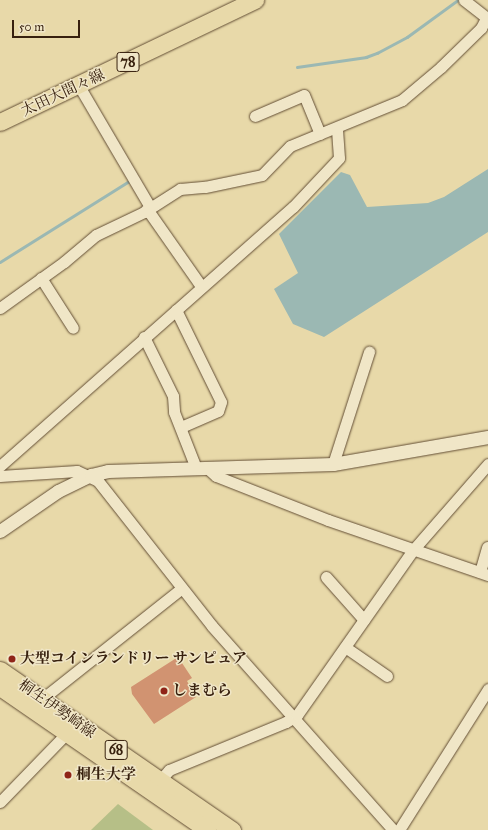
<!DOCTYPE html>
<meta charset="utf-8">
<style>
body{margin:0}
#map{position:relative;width:488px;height:830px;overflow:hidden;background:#e8d9a9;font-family:"IM FELL Great Primer","Noto Serif JP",serif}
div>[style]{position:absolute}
.green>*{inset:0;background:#b6bf87}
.water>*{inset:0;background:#9bb8b3}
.stream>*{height:2.5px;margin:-1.25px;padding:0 1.25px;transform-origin:1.25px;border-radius:1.25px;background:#9bb8b3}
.building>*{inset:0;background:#d19371}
.roads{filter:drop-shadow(0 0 1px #634e35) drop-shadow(0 0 1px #634e35)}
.minor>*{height:11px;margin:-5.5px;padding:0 5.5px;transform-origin:5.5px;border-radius:5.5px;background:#f0e6c7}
.tertiary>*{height:13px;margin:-6.5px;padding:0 6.5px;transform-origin:6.5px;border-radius:6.5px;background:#f0e6c7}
.primary>*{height:17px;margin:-8.5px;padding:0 8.5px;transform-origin:8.5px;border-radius:8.5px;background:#e8d9a9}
.dots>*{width:11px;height:11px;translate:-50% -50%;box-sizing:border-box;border:2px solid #f0e6c7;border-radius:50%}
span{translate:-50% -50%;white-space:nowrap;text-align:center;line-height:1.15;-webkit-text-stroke:3px #f0e6c7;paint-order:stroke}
.shield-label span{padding:1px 3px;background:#f0e6c7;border:1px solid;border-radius:3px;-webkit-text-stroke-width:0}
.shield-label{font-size:14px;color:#37200e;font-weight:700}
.street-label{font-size:15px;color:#37200e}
.poi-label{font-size:15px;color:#37200e;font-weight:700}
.left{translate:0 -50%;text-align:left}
.scale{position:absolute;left:12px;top:20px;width:68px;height:18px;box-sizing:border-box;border:2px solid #37200e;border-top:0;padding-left:5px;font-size:12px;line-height:14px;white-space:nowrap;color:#37200e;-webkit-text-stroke:3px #f0e6c7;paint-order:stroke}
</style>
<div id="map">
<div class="green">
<div style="clip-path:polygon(118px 804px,153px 830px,91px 830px)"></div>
</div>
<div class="water">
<div style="clip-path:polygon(488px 169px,488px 232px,324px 337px,293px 324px,274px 289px,298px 273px,279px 234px,341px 172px,350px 175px,367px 207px,428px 203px,444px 197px)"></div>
</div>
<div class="stream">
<div style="left:297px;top:67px;width:70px;rotate:-8.2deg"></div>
<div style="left:366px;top:57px;width:12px;rotate:-20deg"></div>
<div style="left:377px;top:53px;width:34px;rotate:-28deg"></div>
<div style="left:407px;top:37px;width:63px;rotate:-36deg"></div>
<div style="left:0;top:262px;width:152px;rotate:-32.1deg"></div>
</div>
<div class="building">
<div style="clip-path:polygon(178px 657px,192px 678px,187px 681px,196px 697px,154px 724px,132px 694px,131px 687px)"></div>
</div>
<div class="roads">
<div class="minor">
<div style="left:464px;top:0;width:31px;rotate:38deg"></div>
<div style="left:79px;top:86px;width:140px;rotate:59.6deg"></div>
<div style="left:255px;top:116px;width:53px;rotate:-23.2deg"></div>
<div style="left:304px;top:95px;width:42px;rotate:67.7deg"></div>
<div style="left:147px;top:209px;width:94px;rotate:55deg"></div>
<div style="left:41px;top:278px;width:59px;rotate:57.4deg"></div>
<div style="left:0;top:308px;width:79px;rotate:-35.7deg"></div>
<div style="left:64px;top:262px;width:42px;rotate:-40.2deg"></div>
<div style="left:96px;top:235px;width:53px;rotate:-25.6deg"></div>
<div style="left:144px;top:212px;width:43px;rotate:-32.6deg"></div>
<div style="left:180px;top:189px;width:25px;rotate:-5deg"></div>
<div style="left:205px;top:187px;width:58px;rotate:-11.9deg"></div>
<div style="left:262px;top:175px;width:40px;rotate:-46deg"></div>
<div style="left:290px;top:146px;width:121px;rotate:-22.3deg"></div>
<div style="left:402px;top:100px;width:51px;rotate:-40.2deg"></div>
<div style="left:441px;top:67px;width:56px;rotate:-44.3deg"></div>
<div style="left:481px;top:28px;width:11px;rotate:-63deg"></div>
<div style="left:176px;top:310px;width:102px;rotate:63.9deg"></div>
<div style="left:221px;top:402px;width:9px;rotate:108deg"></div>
<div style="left:218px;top:411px;width:40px;rotate:156.6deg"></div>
<div style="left:144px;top:337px;width:66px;rotate:63.8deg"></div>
<div style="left:173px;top:396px;width:16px;rotate:86deg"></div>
<div style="left:174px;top:412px;width:60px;rotate:68.6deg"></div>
<div style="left:333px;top:464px;width:118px;rotate:-72.2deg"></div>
<div style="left:0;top:466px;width:391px;rotate:-41.5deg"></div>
<div style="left:293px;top:207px;width:67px;rotate:-46.8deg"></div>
<div style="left:339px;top:158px;width:30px;rotate:-94deg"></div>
<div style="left:207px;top:468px;width:12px;rotate:42deg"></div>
<div style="left:216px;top:476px;width:120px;rotate:21.4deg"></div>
<div style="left:328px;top:520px;width:169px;rotate:19deg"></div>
<div style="left:0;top:476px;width:77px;rotate:-3.7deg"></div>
<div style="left:77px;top:471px;width:23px;rotate:25deg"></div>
<div style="left:98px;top:481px;width:184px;rotate:51.8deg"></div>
<div style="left:212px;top:626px;width:273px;rotate:48.4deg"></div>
<div style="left:480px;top:572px;width:26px;rotate:-74deg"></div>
<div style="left:326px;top:577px;width:57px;rotate:48.5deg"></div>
<div style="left:345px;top:647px;width:51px;rotate:34.6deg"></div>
<div style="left:42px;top:699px;width:177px;rotate:-38.4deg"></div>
<div style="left:156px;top:785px;width:20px;rotate:-49deg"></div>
<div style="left:169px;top:770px;width:126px;rotate:-22.3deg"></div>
<div style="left:286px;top:722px;width:13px;rotate:-32deg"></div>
<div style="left:297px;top:715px;width:202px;rotate:-54.9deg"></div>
<div style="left:413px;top:550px;width:114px;rotate:-48.9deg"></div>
<div style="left:0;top:802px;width:95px;rotate:-45.9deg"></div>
<div style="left:399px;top:830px;width:167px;rotate:-57.7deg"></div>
</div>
<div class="tertiary">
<div style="left:0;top:531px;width:70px;rotate:-34.6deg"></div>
<div style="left:58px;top:491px;width:37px;rotate:-26deg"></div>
<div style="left:91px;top:475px;width:17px;rotate:-13deg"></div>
<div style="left:108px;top:471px;width:225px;rotate:-1.8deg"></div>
<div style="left:333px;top:464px;width:157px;rotate:-9.9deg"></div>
</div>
<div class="primary">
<div style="left:0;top:122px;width:283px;rotate:-25.6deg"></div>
<div style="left:0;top:670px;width:282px;rotate:34.6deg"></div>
<div style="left:0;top:687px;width:252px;rotate:34.6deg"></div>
</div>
</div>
<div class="dots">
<div style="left:12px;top:659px;background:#8f2418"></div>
<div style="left:164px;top:691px;background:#8f2418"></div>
<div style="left:68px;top:775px;background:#8f2418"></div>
</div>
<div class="shield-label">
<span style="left:128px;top:62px">78</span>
<span style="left:116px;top:750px">68</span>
</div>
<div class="street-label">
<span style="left:63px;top:93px;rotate:-25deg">太田大間々線</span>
<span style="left:57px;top:709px;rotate:35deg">桐生伊勢崎線</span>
</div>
<div class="poi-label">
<span class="left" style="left:20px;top:659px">大型コインランドリー サンピュア</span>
<span class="left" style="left:172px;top:691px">しまむら</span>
<span class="left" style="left:76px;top:775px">桐生大学</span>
</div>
<div class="scale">50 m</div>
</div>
